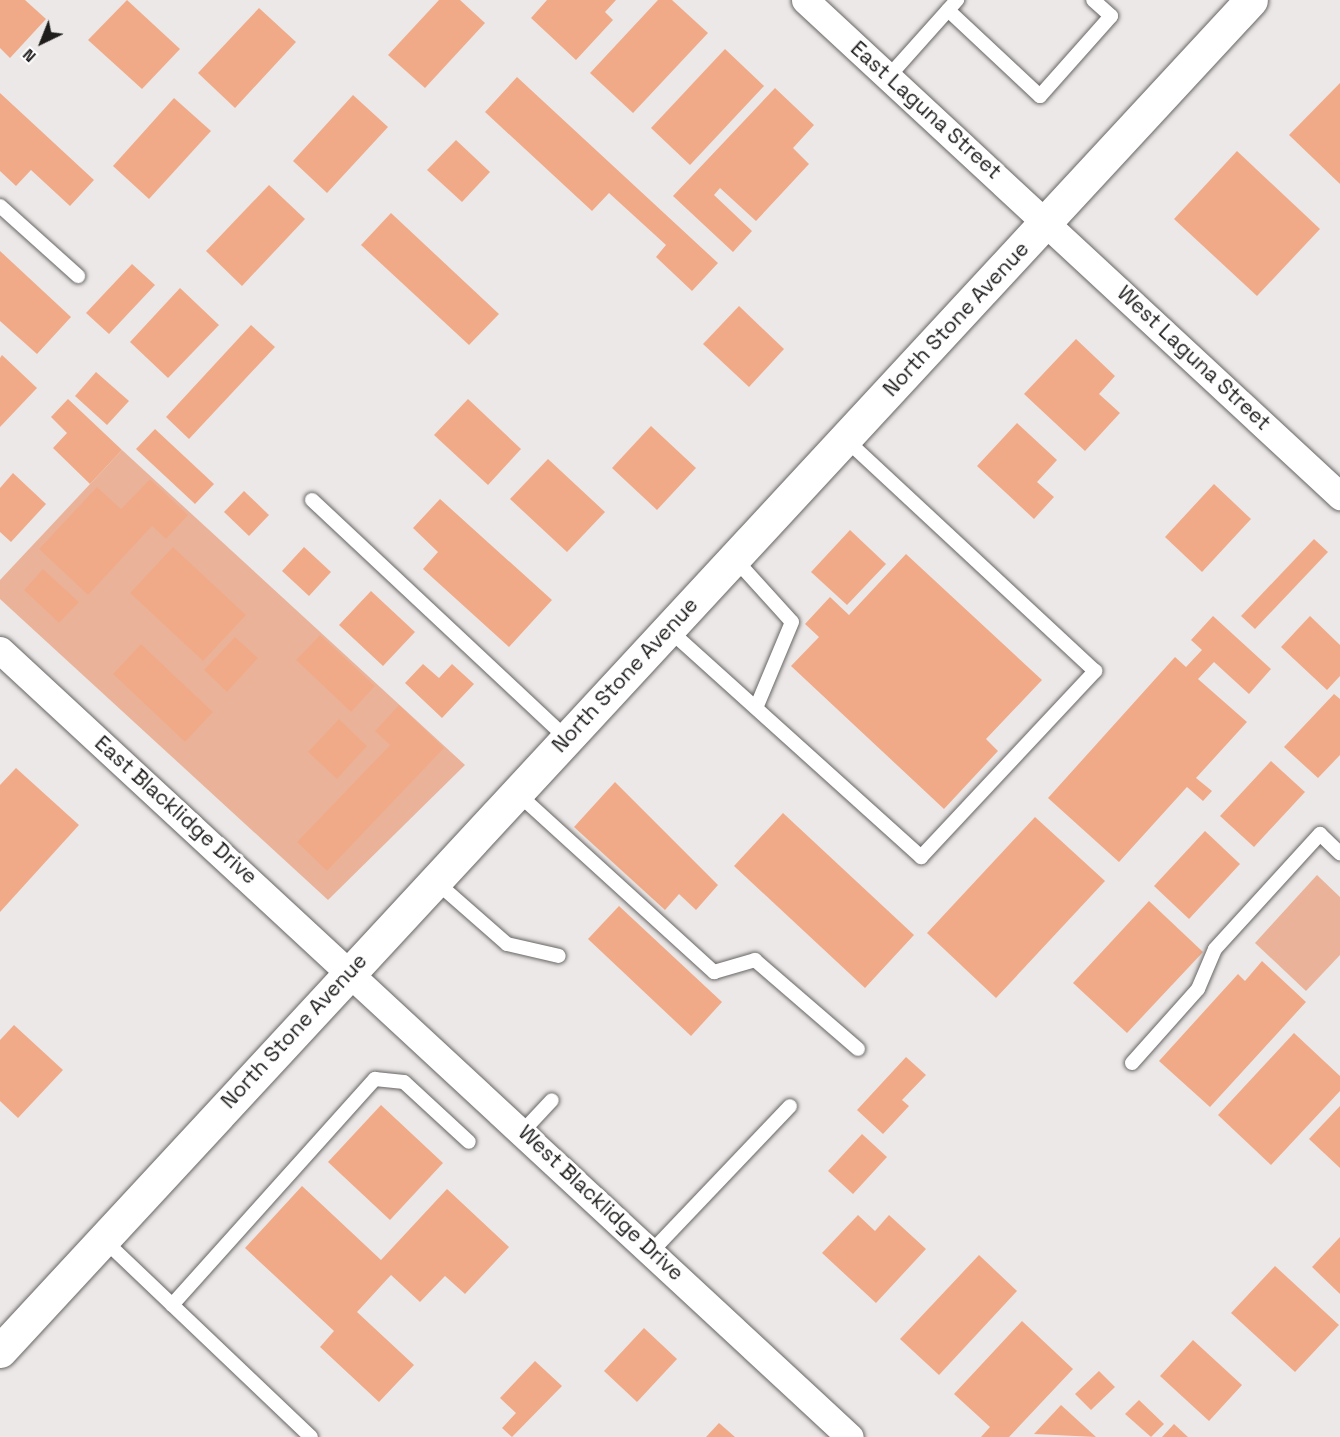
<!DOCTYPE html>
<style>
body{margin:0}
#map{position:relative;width:1340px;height:1437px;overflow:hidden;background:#ebe8e7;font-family:"Space Grotesk",sans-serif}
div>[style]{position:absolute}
.green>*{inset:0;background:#eab399}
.building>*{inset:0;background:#f1aa88}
.roads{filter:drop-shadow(0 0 2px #686564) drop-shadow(0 0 2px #686564)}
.lane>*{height:14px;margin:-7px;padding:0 7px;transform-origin:7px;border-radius:7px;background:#fff}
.street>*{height:27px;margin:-13.5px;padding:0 13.5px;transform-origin:13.5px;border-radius:13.5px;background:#fff}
.secondary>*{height:33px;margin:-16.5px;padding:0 16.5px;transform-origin:16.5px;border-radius:16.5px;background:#fff}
span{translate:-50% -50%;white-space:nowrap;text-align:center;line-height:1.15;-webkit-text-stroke:6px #fff;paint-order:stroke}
.street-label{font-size:21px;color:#1e1d1c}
.north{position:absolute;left:12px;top:12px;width:60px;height:60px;-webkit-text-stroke:4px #fff;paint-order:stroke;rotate:223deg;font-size:16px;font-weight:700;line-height:24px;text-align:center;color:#1e1d1c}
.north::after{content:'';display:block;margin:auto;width:21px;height:27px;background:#1e1d1c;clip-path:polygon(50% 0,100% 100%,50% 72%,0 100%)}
</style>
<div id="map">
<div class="green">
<div style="clip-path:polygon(122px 450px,465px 765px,328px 900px,0 599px,0 580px)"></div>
<div style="clip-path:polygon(1317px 875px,1340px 897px,1340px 955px,1306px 991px,1255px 943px)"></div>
</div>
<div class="building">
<div style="clip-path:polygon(0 0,25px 0,46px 19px,10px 58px,0 48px)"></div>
<div style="clip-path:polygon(127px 0,180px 49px,142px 89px,88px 40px)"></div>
<div style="clip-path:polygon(439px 0,460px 0,485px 23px,425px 88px,388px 55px)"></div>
<div style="clip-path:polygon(547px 0,616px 0,605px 12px,613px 20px,576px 60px,531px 18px)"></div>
<div style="clip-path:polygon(658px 0,672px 0,708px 33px,633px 113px,590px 73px)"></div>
<div style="clip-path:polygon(259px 8px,296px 42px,235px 108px,198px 73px)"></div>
<div style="clip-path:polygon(725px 49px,764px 86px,690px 165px,651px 128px)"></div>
<div style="clip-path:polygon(517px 77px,718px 263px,692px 291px,656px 257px,666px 245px,609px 193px,592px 211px,485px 112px)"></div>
<div style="clip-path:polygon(1340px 83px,1340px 184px,1289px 135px)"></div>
<div style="clip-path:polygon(775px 88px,814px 125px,793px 148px,809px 164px,756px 221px,720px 188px,714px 195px,752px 231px,733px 252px,673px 196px)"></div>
<div style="clip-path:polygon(0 93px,94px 180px,70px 206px,31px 170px,16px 186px,0 171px)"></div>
<div style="clip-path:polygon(353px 95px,388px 127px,327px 193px,293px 161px)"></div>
<div style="clip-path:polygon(174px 98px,211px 131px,149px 199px,113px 166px)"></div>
<div style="clip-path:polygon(456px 140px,490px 172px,462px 202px,427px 170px)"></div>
<div style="clip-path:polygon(1237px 151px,1320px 229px,1257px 296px,1174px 219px)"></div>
<div style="clip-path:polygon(269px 185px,305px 219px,242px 286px,206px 251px)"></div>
<div style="clip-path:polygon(391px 213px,499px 314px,469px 345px,361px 245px)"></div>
<div style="clip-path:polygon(0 251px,71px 317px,37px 354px,0 321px)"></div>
<div style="clip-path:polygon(132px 264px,155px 285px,109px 334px,86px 313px)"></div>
<div style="clip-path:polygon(180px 288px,219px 325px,168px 378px,130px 342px)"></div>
<div style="clip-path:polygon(739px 306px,784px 349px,749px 387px,703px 344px)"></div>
<div style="clip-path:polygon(251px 325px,275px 347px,189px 439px,166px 417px)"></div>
<div style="clip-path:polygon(1076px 339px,1115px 376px,1099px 394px,1120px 413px,1085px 451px,1024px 394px)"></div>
<div style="clip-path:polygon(2px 355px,37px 388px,0 427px,0 358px)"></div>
<div style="clip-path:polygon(96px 372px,129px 401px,107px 425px,75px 396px)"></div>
<div style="clip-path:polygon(68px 399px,122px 450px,90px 484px,53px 448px,67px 433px,51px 417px)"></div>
<div style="clip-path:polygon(468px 399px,521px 449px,488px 485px,434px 435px)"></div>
<div style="clip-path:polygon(1017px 423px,1057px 460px,1037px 482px,1054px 497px,1034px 519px,977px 466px)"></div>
<div style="clip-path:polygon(651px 426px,696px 468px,657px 510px,612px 468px)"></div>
<div style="clip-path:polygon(155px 429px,214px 484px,195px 504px,136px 449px)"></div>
<div style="clip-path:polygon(548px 459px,605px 512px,567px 552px,510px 499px)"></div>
<div style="clip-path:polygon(13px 473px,46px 504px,11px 542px,0 532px,0 488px)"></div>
<div style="clip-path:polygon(150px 479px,188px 515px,166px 539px,152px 526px,88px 595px,39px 549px,97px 487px,121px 509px)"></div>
<div style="clip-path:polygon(1214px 484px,1251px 519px,1202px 572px,1165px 537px)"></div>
<div style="clip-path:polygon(244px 491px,269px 515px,249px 536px,224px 512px)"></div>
<div style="clip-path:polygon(440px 499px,552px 600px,509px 647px,423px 569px,438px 552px,413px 528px)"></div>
<div style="clip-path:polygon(850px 530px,886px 564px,847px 605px,811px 572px)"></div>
<div style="clip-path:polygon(1314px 539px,1328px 552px,1255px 629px,1241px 616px)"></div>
<div style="clip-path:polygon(173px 547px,246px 615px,203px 661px,130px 593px)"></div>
<div style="clip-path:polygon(304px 547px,331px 572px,309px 596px,282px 571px)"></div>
<div style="clip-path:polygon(906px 554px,1042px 680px,986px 739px,998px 751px,944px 809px,791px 666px,819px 637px,805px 624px,830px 597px,849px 615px)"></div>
<div style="clip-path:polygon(43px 569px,79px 602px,59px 623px,24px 590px)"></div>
<div style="clip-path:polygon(371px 591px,415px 632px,383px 666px,339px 625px)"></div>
<div style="clip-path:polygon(1213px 616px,1271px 669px,1249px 694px,1214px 662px,1198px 679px,1247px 722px,1196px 778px,1212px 791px,1203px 801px,1187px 787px,1119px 862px,1048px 798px,1175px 657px,1186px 667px,1202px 650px,1191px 640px)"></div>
<div style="clip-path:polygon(1310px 616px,1340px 645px,1340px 676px,1327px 690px,1281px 647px)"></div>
<div style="clip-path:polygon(320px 635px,375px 686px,351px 712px,296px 660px)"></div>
<div style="clip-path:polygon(235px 637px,258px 658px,227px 692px,204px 670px)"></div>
<div style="clip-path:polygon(141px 644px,213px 712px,185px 742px,113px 674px)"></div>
<div style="clip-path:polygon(423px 664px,439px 678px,452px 664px,474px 684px,442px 718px,405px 683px)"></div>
<div style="clip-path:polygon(1334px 694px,1340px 699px,1340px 755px,1318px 778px,1284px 747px)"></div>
<div style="clip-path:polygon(399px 705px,444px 748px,327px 871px,297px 842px,390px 745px,375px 731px)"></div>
<div style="clip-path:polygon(339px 719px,367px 746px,337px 779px,308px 752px)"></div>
<div style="clip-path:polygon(1271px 761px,1305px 792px,1254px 847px,1220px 816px)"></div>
<div style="clip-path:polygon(16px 768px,79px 825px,0 912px,0 785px)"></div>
<div style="clip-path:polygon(615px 782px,718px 885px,696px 910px,679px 894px,665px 910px,574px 827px)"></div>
<div style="clip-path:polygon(783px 813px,914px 935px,865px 988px,734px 866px)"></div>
<div style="clip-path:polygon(1035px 817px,1105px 881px,996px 998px,927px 933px)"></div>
<div style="clip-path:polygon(1205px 831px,1240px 864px,1189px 919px,1154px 886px)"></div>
<div style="clip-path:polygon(1149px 901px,1203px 952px,1127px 1033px,1073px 983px)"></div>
<div style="clip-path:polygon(619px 906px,722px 1002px,691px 1036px,588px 939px)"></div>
<div style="clip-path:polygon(1262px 961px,1306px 1002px,1210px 1107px,1159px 1061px,1238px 974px,1245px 981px)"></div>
<div style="clip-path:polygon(14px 1025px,63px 1070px,18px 1118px,0 1101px,0 1040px)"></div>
<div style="clip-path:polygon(1294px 1033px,1340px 1076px,1340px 1091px,1271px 1165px,1218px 1115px)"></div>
<div style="clip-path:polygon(906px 1057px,926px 1075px,902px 1100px,909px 1106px,883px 1134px,857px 1110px)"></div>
<div style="clip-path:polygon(381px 1105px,443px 1163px,390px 1220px,328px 1162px)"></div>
<div style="clip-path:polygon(1340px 1106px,1340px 1168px,1309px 1139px)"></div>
<div style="clip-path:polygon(862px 1134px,887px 1157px,853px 1194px,828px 1171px)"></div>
<div style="clip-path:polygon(302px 1186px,381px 1260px,447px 1189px,509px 1247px,465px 1294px,445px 1276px,420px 1302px,391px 1275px,357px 1312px,414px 1365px,379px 1402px,320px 1347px,334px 1331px,245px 1248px)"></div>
<div style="clip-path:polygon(858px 1215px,875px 1231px,889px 1215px,926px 1249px,876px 1303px,822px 1253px)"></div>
<div style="clip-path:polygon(1340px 1237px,1340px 1294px,1312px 1267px)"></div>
<div style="clip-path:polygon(979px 1255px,1017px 1291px,939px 1375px,900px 1339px)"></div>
<div style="clip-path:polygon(1275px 1266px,1339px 1325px,1295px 1372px,1231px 1313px)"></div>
<div style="clip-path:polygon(1022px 1321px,1073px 1369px,1009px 1437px,981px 1437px,990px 1427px,954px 1394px)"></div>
<div style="clip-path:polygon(644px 1328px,677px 1359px,637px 1402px,604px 1371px)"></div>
<div style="clip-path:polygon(1193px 1340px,1242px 1385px,1209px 1421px,1160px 1376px)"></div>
<div style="clip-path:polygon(535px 1361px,562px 1386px,512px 1437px,502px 1428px,516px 1413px,500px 1398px)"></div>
<div style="clip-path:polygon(1099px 1371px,1115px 1387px,1091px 1410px,1075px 1394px)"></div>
<div style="clip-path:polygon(1139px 1400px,1164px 1424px,1151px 1437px,1125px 1414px)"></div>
<div style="clip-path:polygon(1061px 1405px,1096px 1437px,1034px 1434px)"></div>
<div style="clip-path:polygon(719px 1423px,735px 1437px,706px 1437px)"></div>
<div style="clip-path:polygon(1174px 1424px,1188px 1437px,1162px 1437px)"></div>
</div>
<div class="roads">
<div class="lane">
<div style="left:948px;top:10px;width:126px;rotate:43.1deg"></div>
<div style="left:1040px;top:96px;width:107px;rotate:-48.4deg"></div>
<div style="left:1111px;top:16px;width:24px;rotate:-138deg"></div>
<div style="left:890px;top:75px;width:101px;rotate:-48.2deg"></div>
<div style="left:0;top:206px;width:105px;rotate:41.9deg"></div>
<div style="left:312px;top:500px;width:348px;rotate:43.1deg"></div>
<div style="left:734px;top:558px;width:86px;rotate:47.8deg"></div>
<div style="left:792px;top:622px;width:93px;rotate:112.7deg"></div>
<div style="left:668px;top:629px;width:341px;rotate:42deg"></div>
<div style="left:921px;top:857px;width:255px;rotate:-46.9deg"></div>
<div style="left:1095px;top:671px;width:341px;rotate:-137.1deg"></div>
<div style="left:516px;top:792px;width:268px;rotate:42.3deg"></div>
<div style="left:714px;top:972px;width:43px;rotate:-16.3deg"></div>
<div style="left:755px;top:960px;width:136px;rotate:40.8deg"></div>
<div style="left:434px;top:880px;width:97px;rotate:41.2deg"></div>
<div style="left:507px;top:944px;width:53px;rotate:13deg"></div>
<div style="left:1132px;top:1063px;width:99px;rotate:-48.3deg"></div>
<div style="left:1198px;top:989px;width:43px;rotate:-67deg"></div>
<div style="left:1215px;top:949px;width:156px;rotate:-47.6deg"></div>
<div style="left:1320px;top:834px;width:28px;rotate:44deg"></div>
<div style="left:523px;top:1131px;width:42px;rotate:-46.9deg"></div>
<div style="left:103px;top:1239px;width:287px;rotate:43.6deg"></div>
<div style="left:652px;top:1251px;width:200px;rotate:-46.4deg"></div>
<div style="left:172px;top:1305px;width:304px;rotate:-48.1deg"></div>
<div style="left:375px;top:1079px;width:29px;rotate:6deg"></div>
<div style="left:404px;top:1082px;width:88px;rotate:42.7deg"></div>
</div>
<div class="street">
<div style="left:805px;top:0;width:730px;rotate:42.83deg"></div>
<div style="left:0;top:650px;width:1158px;rotate:42.8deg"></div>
</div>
<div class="secondary">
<div style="left:0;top:1351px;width:1841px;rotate:-47.2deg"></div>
</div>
</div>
<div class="street-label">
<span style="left:926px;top:110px;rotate:42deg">East Laguna Street</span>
<span style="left:956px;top:319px;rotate:-47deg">North Stone Avenue</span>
<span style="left:1194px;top:358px;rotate:43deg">West Laguna Street</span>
<span style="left:625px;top:675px;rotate:-47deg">North Stone Avenue</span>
<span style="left:176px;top:810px;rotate:42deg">East Blacklidge Drive</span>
<span style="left:294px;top:1031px;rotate:-47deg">North Stone Avenue</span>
<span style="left:601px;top:1203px;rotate:43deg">West Blacklidge Drive</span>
</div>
<div class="north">N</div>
</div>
